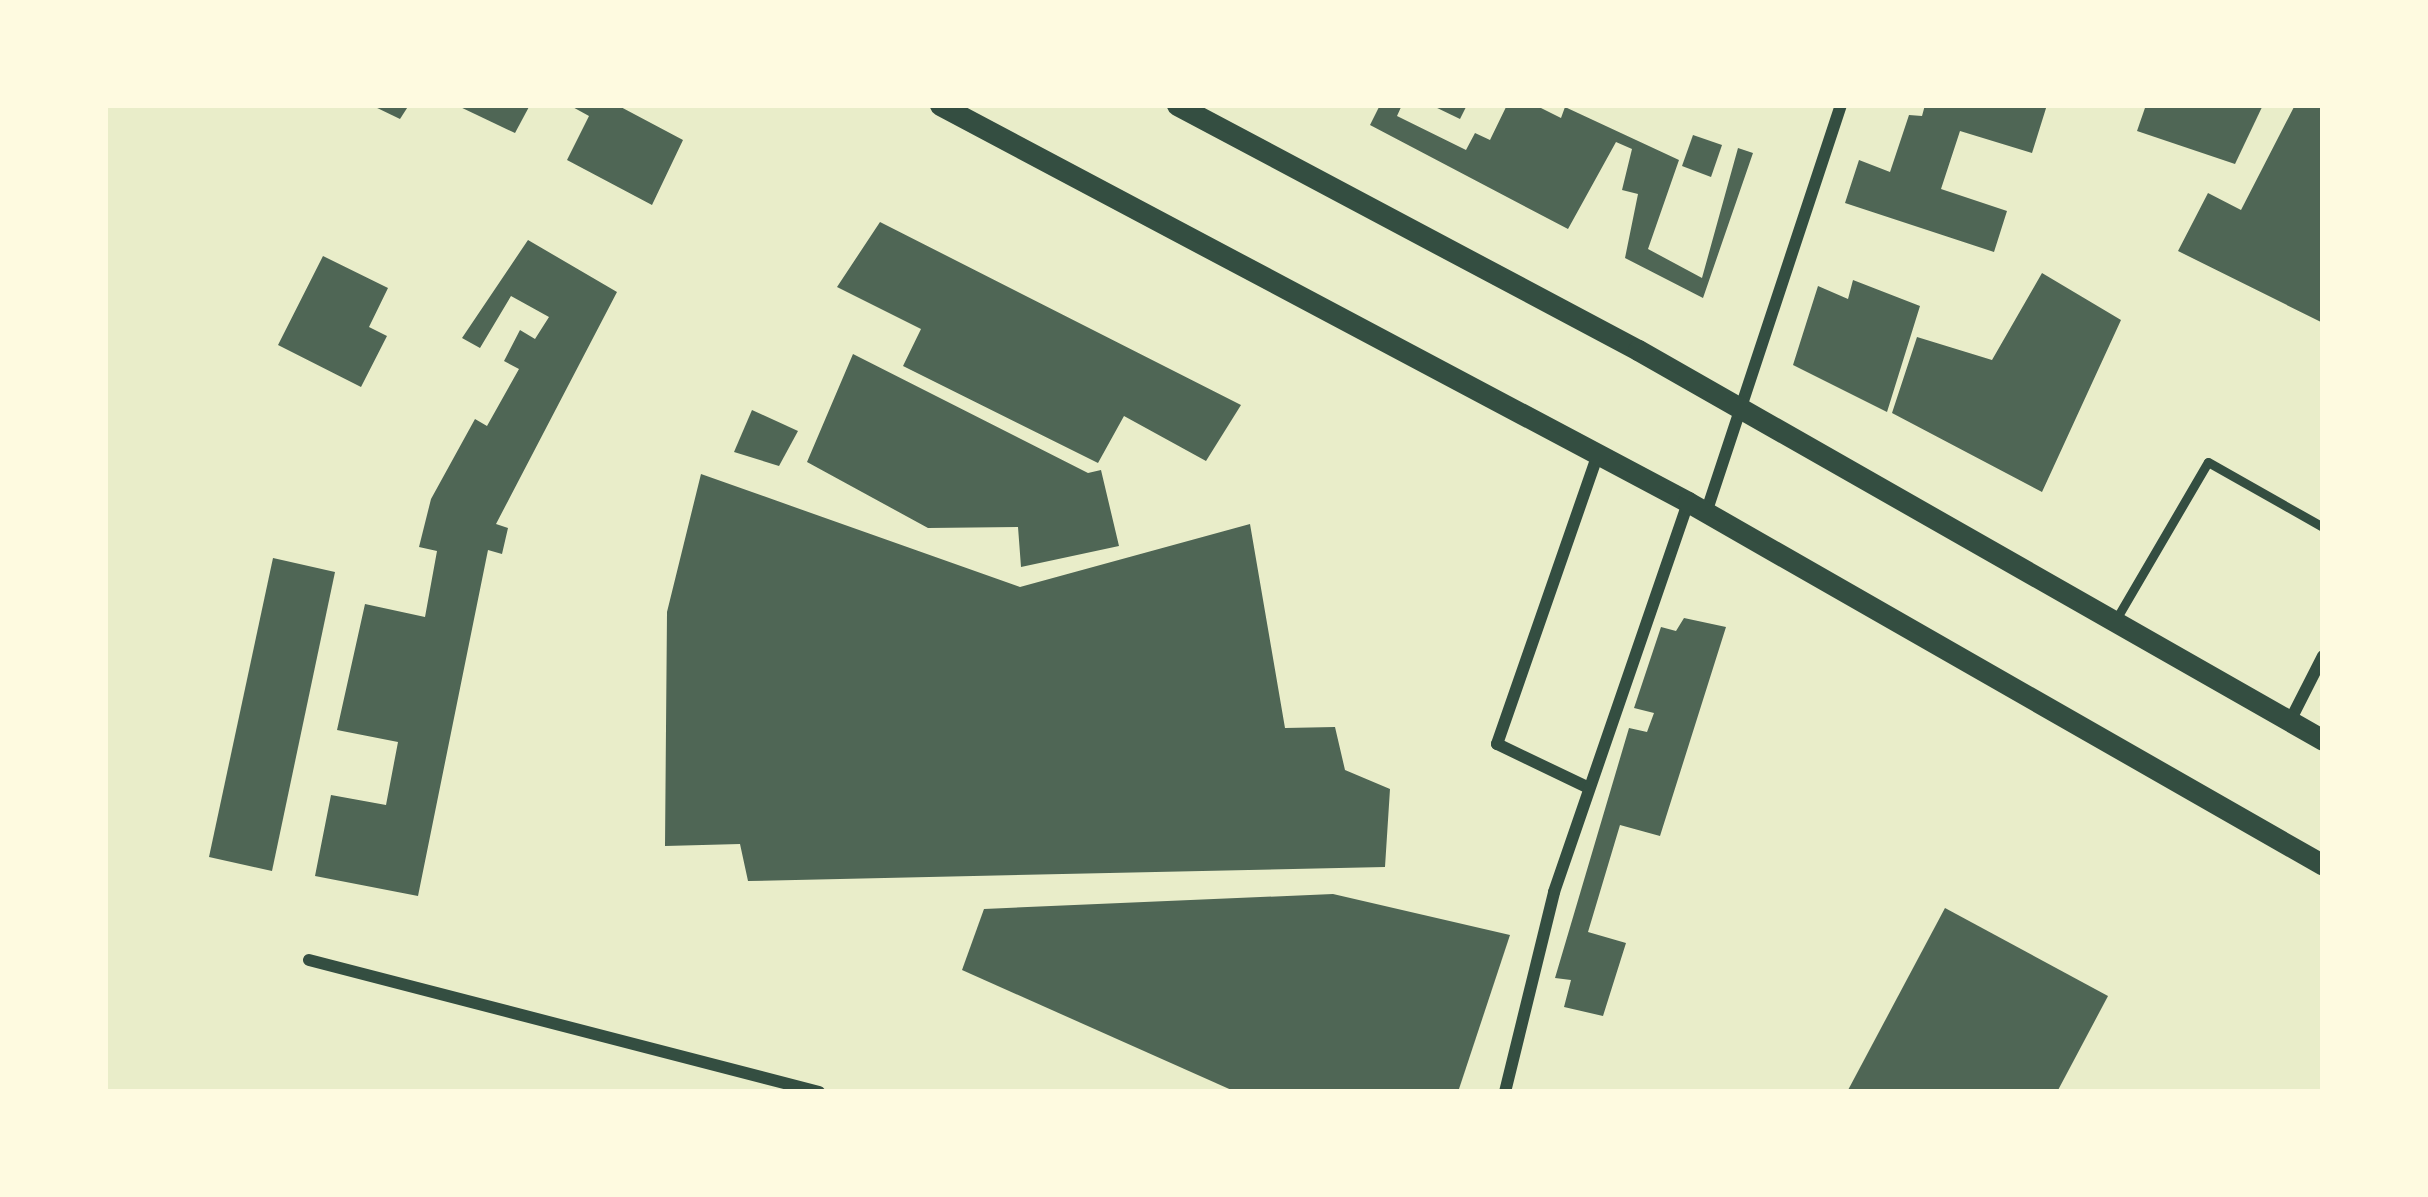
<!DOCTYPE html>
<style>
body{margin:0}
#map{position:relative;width:2428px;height:1197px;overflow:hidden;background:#e9edc9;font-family:"IBM Plex Sans",sans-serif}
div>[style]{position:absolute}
.building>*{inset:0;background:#4f6655}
.service>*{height:9px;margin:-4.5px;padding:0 4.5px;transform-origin:4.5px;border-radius:4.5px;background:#344e41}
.minor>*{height:12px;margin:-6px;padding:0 6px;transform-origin:6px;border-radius:6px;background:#344e41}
.tertiary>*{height:21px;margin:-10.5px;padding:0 10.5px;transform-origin:10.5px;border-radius:10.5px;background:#344e41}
span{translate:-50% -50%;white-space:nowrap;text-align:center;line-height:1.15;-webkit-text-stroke:9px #fefae0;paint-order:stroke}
.frame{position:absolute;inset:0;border:108px solid #fefae0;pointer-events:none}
</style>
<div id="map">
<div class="building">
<div style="clip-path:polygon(371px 105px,409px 105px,400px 119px)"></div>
<div style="clip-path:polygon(456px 105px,530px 105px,515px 133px)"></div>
<div style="clip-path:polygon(569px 105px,617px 105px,683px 140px,652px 205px,567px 160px,589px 116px)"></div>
<div style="clip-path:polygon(1380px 105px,1402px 105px,1397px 116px,1466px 150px,1475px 133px,1490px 140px,1507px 105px,1535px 105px,1561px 118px,1565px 107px,1679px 160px,1648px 249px,1702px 278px,1738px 148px,1753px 153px,1703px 298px,1625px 258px,1638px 194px,1622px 190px,1632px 149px,1616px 142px,1568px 229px,1370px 125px)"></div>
<div style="clip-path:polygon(1431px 105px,1467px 105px,1460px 119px)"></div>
<div style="clip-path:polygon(1925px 105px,2047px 105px,2032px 153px,1960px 131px,1941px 189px,2007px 211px,1994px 252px,1845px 203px,1859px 160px,1890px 172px,1909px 115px,1922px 116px)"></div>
<div style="clip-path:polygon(2146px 105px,2263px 105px,2235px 164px,2137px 131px)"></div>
<div style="clip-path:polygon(2295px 105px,2323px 105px,2323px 323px,2178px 251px,2208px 193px,2241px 210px)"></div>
<div style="clip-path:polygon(1693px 135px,1722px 145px,1711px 177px,1682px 166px)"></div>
<div style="clip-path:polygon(880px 222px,1241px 405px,1206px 461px,1124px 416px,1098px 463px,903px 366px,921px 329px,837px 287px)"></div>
<div style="clip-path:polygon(528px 240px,617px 292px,496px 524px,508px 528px,502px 554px,488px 550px,418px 896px,315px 876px,331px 795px,386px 805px,398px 742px,337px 730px,365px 604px,425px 617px,437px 551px,419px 547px,431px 499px,475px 419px,487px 426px,519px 369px,504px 361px,520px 330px,535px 339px,549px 317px,511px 296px,480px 348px,462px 338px)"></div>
<div style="clip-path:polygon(323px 256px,388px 288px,369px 327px,387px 336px,361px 387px,278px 345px)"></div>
<div style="clip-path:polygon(2042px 273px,2121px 320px,2042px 492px,1892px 413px,1917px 337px,1992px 360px)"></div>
<div style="clip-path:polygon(1853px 280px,1920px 306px,1887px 412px,1793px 365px,1818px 286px,1848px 299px)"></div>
<div style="clip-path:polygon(853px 354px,1088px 473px,1101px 470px,1119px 546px,1021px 567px,1018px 527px,928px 528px,807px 462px)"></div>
<div style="clip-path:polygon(752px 410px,798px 431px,779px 466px,734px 452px)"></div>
<div style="clip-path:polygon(701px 474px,1020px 587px,1250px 524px,1285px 728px,1335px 727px,1345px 770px,1390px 789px,1385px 867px,748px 881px,740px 844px,665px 846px,667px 612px)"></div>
<div style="clip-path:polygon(273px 558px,335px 572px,272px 871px,209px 857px)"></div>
<div style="clip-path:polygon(1684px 618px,1726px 627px,1660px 836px,1620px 825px,1588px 932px,1626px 943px,1603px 1016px,1564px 1007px,1571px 980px,1555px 978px,1629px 728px,1647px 732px,1654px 713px,1634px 708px,1661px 627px,1676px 631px)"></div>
<div style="clip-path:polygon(1333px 894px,1510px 935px,1458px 1092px,1236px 1092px,962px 970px,984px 909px)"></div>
<div style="clip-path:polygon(1945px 908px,2108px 996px,2057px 1092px,1847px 1092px)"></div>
</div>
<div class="service">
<div style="left:2115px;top:621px;width:184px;rotate:-59.7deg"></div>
<div style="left:2208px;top:462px;width:132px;rotate:29.5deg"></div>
</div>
<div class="minor">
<div style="left:1706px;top:513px;width:430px;rotate:-71.7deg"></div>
<div style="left:2290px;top:721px;width:73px;rotate:-63.1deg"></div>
<div style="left:1589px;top:788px;width:102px;rotate:-154.4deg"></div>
<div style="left:1497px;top:744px;width:307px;rotate:-70.8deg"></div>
<div style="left:309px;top:960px;width:527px;rotate:14.51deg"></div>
<div style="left:1505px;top:1092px;width:206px;rotate:-76.2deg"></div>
<div style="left:1554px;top:892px;width:412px;rotate:-71deg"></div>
</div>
<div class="tertiary">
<div style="left:940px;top:105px;width:847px;rotate:27.96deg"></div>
<div style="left:1688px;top:502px;width:731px;rotate:29.75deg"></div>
<div style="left:1177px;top:105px;width:522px;rotate:27.99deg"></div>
<div style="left:1638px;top:350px;width:788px;rotate:29.65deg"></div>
</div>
<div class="frame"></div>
</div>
